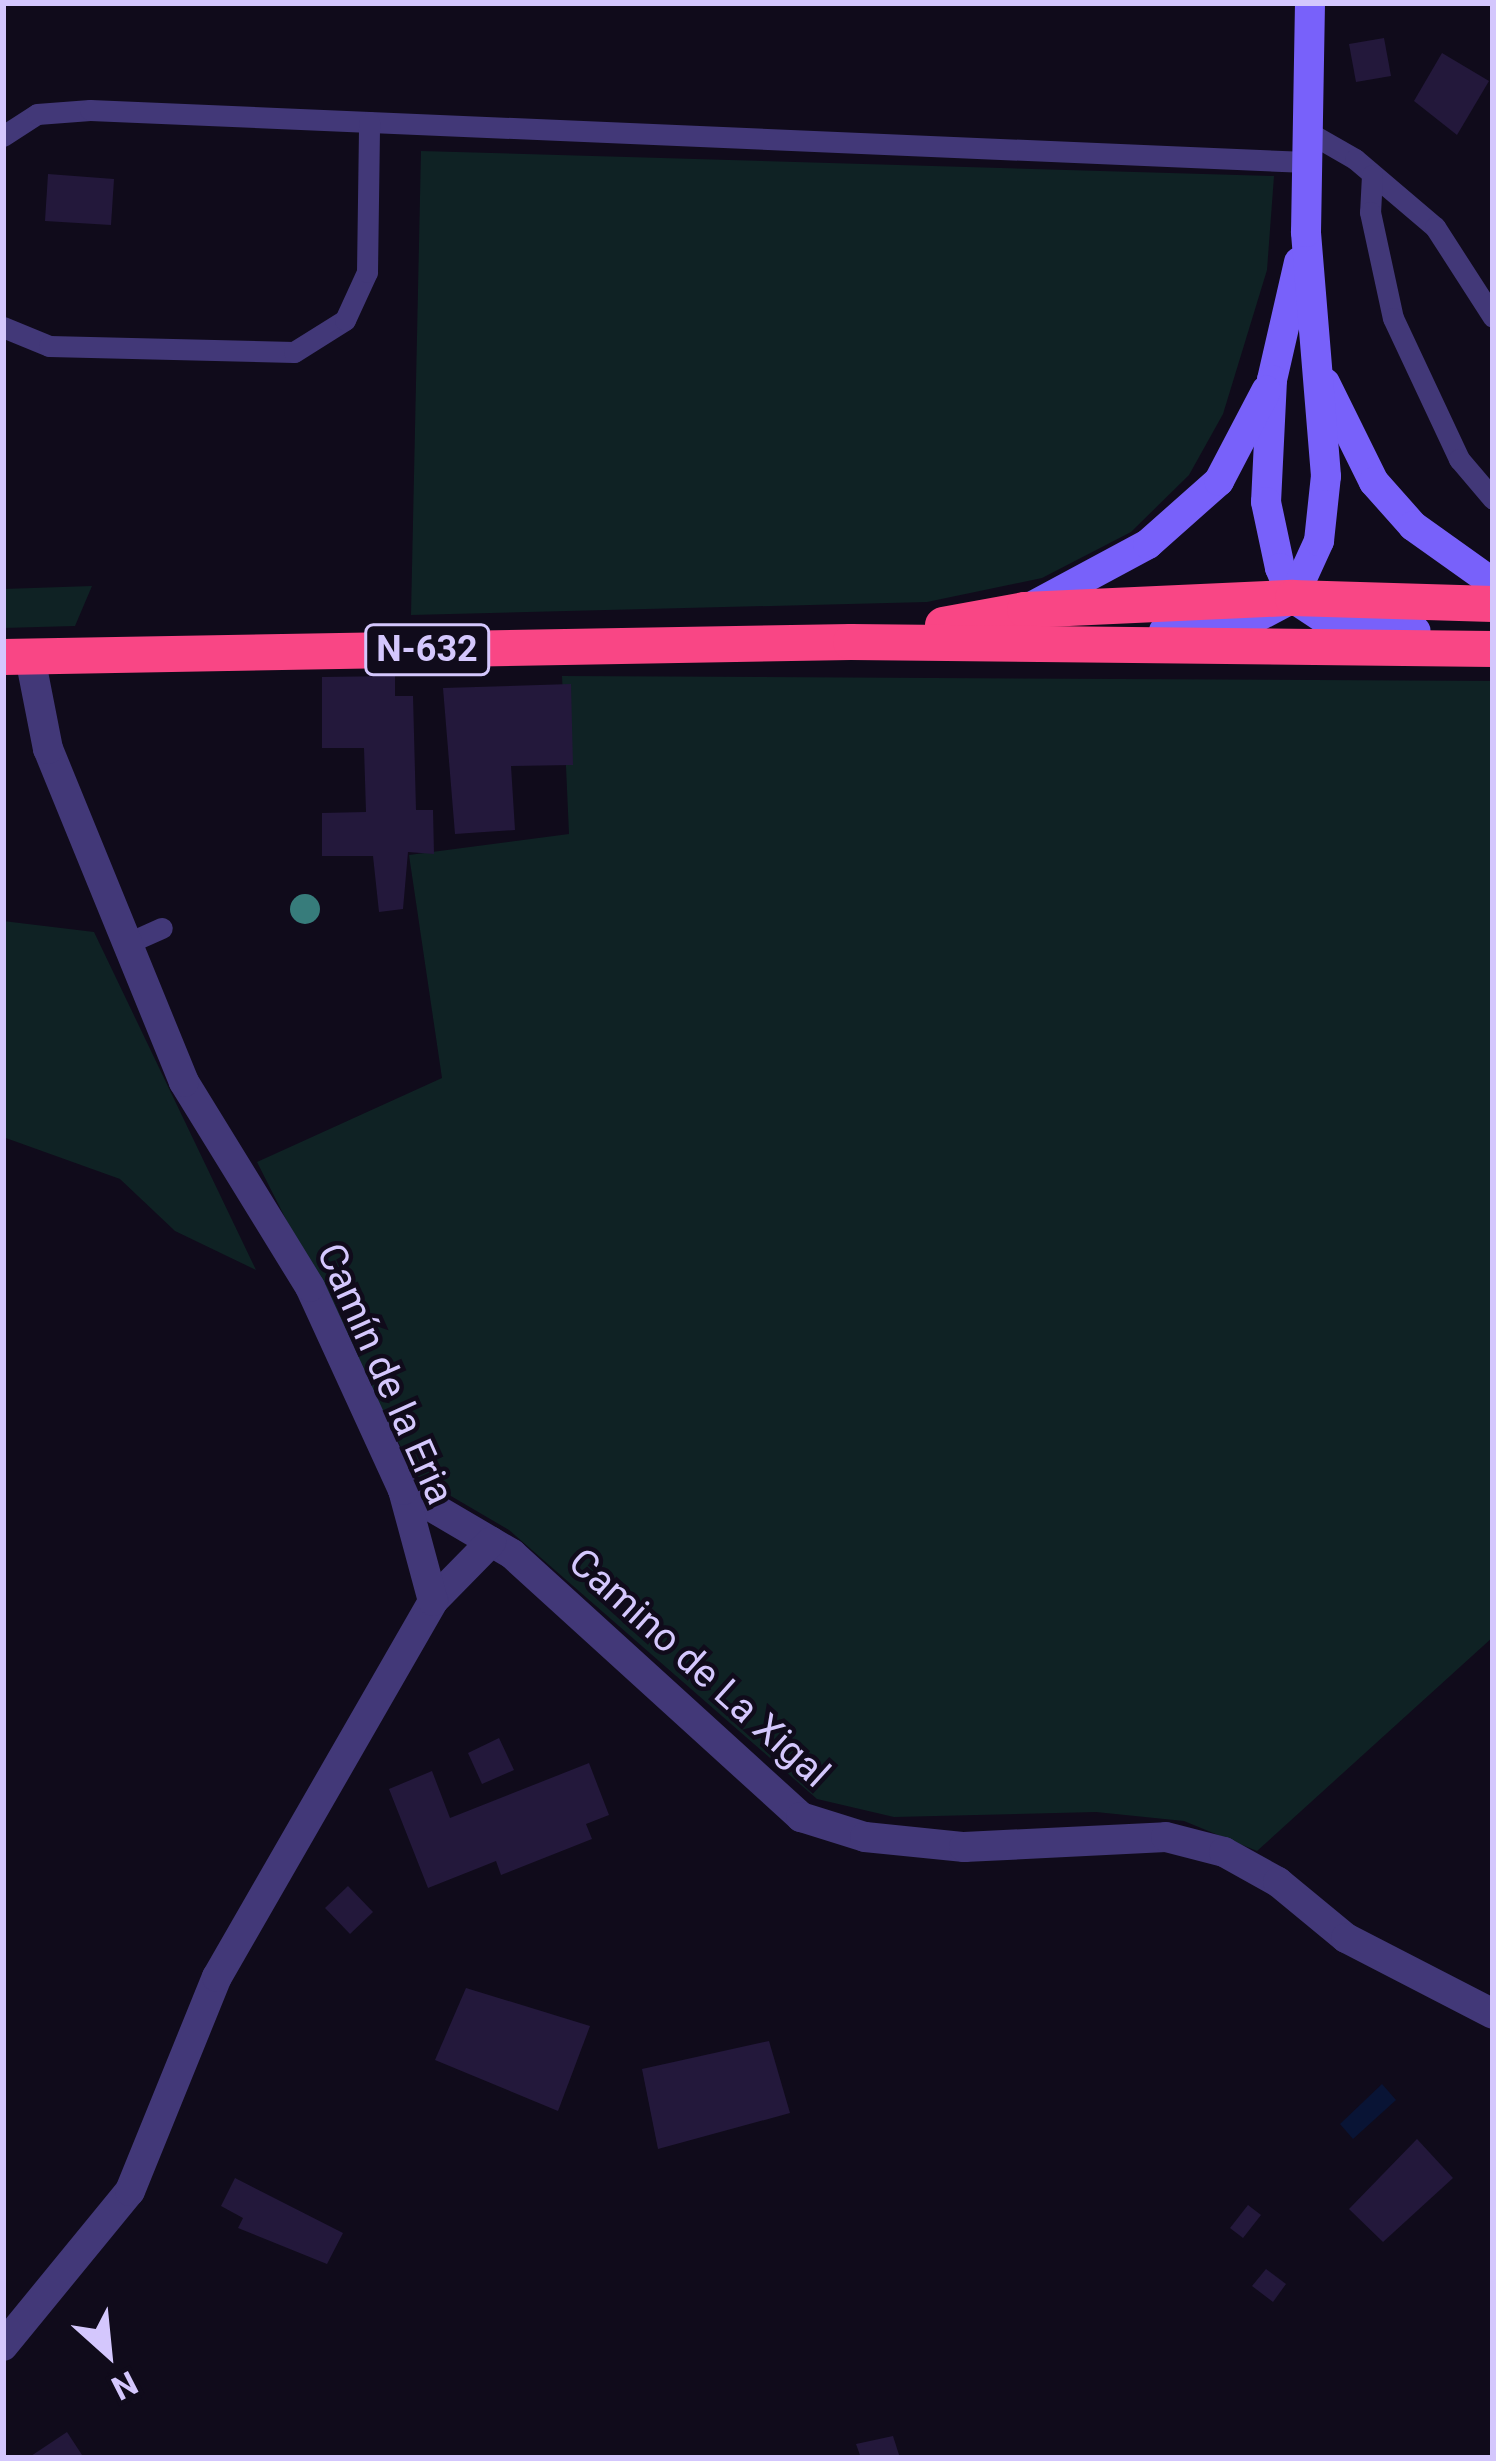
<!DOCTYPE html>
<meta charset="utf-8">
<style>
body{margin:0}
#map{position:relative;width:1496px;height:2461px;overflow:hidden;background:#100b1b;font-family:Roboto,sans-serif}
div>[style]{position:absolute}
.green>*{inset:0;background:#0f2224}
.water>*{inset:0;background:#091435}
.building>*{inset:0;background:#23183b}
.lane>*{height:21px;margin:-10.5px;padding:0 10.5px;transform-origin:10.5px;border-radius:10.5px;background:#423878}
.street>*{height:30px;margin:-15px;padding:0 15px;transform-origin:15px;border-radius:15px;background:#423878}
.secondary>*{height:30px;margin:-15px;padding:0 15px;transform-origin:15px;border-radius:15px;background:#7861fa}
.highway>*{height:36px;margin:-18px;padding:0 18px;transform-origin:18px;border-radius:18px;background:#f94685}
.trees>*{width:30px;height:30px;margin:-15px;border-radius:50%;background:#377c7b}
span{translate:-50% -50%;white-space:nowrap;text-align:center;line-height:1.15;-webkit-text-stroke:9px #100b1b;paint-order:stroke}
.shield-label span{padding:3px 9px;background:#100b1b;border:3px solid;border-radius:9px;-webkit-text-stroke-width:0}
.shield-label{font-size:36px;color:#d4c7fd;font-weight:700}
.street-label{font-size:39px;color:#d4c7fd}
.frame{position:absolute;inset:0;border:6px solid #d4c7fd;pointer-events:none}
.north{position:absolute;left:48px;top:2293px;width:120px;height:120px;-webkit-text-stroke:9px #100b1b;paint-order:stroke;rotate:153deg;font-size:33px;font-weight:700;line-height:48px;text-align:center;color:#d4c7fd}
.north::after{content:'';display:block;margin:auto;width:42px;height:54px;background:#d4c7fd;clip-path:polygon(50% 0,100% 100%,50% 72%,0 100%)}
</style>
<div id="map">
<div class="green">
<div style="clip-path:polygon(421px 151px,1274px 176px,1267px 270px,1223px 414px,1189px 475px,1131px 532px,1042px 578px,927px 602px,411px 615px)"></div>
<div style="clip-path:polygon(92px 586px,75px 626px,3px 628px,3px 589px)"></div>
<div style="clip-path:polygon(562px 676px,1493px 681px,1493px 1637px,1257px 1851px,1184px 1821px,1096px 1812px,894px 1817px,817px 1799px,509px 1530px,415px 1475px,257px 1162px,442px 1078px,409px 855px,569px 834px)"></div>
<div style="clip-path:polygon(3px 921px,94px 932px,256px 1270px,175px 1231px,120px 1179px,3px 1137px)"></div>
</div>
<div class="water">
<div style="clip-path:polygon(1382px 2084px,1396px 2100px,1353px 2139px,1340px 2124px)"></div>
</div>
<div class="building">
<div style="clip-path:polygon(1384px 38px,1391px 76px,1356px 82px,1349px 44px)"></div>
<div style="clip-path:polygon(1442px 53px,1489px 81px,1457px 135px,1414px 101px)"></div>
<div style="clip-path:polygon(48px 174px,114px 179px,111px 225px,45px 221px)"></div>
<div style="clip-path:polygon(395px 676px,395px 696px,413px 696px,416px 810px,433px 810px,434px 854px,408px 852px,403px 909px,379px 912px,373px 856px,322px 856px,322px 813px,366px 812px,364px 748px,322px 748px,322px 677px)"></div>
<div style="clip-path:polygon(571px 684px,573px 765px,511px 766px,515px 830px,455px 834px,443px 688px)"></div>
<div style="clip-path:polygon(499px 1738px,514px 1770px,482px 1784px,468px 1753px)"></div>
<div style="clip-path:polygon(589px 1763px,609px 1815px,586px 1824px,592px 1839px,501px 1875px,496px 1861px,428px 1888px,389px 1789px,432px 1771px,450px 1818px)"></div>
<div style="clip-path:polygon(348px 1886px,373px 1912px,350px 1934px,325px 1908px)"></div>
<div style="clip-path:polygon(466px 1988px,590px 2026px,558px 2111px,435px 2060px)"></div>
<div style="clip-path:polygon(769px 2041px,790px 2113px,658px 2149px,642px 2069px)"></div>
<div style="clip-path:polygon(1417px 2139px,1453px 2178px,1383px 2242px,1349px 2209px)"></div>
<div style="clip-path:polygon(235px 2178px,343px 2233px,327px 2264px,238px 2228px,243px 2218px,221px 2206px)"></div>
<div style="clip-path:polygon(1248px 2205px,1261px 2215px,1243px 2238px,1230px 2228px)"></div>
<div style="clip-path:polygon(1266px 2269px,1286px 2284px,1273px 2302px,1252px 2286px)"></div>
<div style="clip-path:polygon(67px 2432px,84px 2458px,28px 2458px)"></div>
<div style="clip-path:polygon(893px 2436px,900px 2458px,861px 2458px,856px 2444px)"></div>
</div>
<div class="lane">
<div style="left:1308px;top:132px;width:54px;rotate:29.9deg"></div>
<div style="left:1355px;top:159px;width:105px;rotate:40.4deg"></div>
<div style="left:1435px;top:227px;width:107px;rotate:57.2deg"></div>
<div style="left:3px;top:136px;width:40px;rotate:-32.9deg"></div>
<div style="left:37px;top:114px;width:53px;rotate:-4.3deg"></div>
<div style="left:90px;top:110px;width:1218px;rotate:2.45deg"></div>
<div style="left:1372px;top:175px;width:37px;rotate:93deg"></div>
<div style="left:1370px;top:212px;width:108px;rotate:77.8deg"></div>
<div style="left:1393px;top:318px;width:156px;rotate:64.9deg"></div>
<div style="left:1459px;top:459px;width:52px;rotate:49.6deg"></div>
<div style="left:3px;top:327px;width:50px;rotate:22.4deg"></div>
<div style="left:49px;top:346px;width:245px;rotate:1.4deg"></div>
<div style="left:294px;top:352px;width:60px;rotate:-32.1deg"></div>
<div style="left:345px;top:320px;width:53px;rotate:-65.4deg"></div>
<div style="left:367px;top:272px;width:150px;rotate:-89.2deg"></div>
<div style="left:128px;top:943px;width:37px;rotate:-24deg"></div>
</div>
<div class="street">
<div style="left:403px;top:1490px;width:126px;rotate:30.4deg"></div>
<div style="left:512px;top:1554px;width:391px;rotate:42.3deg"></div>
<div style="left:801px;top:1817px;width:67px;rotate:17.4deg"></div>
<div style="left:865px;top:1837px;width:100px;rotate:5.8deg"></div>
<div style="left:964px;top:1847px;width:202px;rotate:-2.8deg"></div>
<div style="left:1166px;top:1837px;width:60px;rotate:14.5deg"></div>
<div style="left:1224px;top:1852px;width:62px;rotate:29.1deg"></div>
<div style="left:1278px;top:1882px;width:88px;rotate:39.5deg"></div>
<div style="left:1346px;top:1938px;width:165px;rotate:27.3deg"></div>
<div style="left:433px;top:1601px;width:83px;rotate:-45.5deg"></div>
<div style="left:3px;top:2346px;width:200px;rotate:-50.7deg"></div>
<div style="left:130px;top:2191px;width:231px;rotate:-67.9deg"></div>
<div style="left:217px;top:1977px;width:434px;rotate:-60.1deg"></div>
<div style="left:433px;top:1601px;width:115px;rotate:-105.1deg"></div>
<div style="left:403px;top:1490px;width:223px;rotate:-114.6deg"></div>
<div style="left:310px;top:1287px;width:241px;rotate:-121.6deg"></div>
<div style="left:184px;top:1082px;width:360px;rotate:-112.2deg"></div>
<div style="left:48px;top:749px;width:94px;rotate:-101.1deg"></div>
</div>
<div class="secondary">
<div style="left:1299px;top:262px;width:121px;rotate:102.9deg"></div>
<div style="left:1272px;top:380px;width:122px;rotate:92.8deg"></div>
<div style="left:1266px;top:502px;width:67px;rotate:78deg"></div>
<div style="left:1280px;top:568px;width:33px;rotate:67deg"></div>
<div style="left:1293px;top:598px;width:43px;rotate:33.7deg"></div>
<div style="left:1329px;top:622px;width:87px;rotate:5.9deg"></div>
<div style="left:1325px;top:383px;width:110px;rotate:63.7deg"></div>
<div style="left:1374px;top:482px;width:59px;rotate:48.4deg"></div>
<div style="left:1413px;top:526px;width:98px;rotate:35.5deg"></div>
<div style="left:1031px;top:607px;width:133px;rotate:-28.3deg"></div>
<div style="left:1148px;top:544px;width:95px;rotate:-41.6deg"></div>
<div style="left:1219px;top:481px;width:102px;rotate:-62.4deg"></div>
<div style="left:1164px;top:631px;width:80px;rotate:-5deg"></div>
<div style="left:1244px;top:624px;width:55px;rotate:-28deg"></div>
<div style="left:1293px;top:598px;width:63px;rotate:-65.5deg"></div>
<div style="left:1319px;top:541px;width:65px;rotate:-83.9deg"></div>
<div style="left:1326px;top:476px;width:245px;rotate:-94.7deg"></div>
<div style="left:1306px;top:232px;width:229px;rotate:-89deg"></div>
</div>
<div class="highway">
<div style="left:943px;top:625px;width:83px;rotate:-10.4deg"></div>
<div style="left:1025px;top:610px;width:268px;rotate:-2.6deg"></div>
<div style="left:1293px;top:598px;width:200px;rotate:1.7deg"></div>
<div style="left:3px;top:657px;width:848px;rotate:-1.01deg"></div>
<div style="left:851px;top:642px;width:642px;rotate:0.62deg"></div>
</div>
<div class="trees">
<div style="left:305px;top:909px"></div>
</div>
<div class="shield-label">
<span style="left:427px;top:650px">N-632</span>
</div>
<div class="street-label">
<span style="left:385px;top:1374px;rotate:66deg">Camín de la Eria</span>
<span style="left:699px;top:1668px;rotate:42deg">Camino de La Xigal</span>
</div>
<div class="frame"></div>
<div class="north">N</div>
</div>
